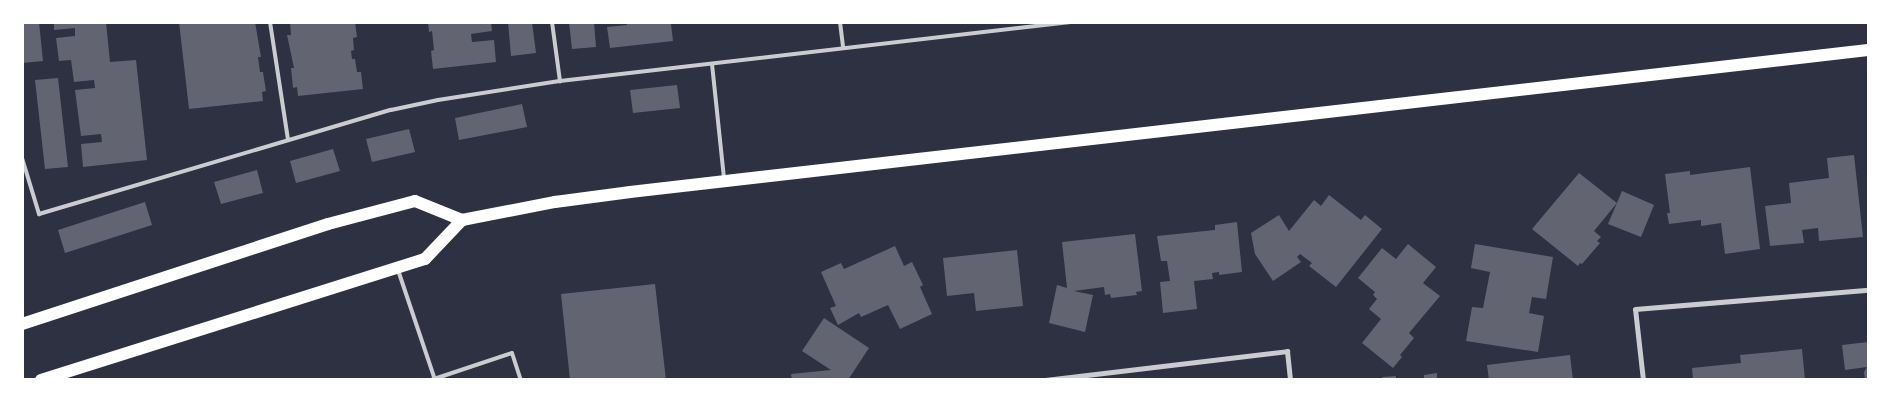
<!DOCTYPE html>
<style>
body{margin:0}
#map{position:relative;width:1891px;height:402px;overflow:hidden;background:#2d3142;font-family:Figtree,sans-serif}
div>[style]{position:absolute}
.building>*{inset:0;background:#626471}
.service>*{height:4px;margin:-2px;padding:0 2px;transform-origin:2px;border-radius:2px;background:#caccd0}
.minor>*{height:5px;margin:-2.5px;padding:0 2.5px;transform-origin:2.5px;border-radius:2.5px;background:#caccd0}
.primary>*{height:12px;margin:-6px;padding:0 6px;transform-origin:6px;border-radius:6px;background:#fff}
span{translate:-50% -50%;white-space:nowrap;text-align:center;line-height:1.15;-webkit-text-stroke:5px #fff;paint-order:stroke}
.frame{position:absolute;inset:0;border:24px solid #fff;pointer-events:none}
</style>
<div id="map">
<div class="building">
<div style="clip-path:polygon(22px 22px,39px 22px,43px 61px,22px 63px)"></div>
<div style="clip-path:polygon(54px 22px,106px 22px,110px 62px,136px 60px,147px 160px,83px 167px,81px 144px,102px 142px,101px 134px,81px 136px,75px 90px,95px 88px,94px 80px,74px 82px,71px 60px,59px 61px,56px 38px,75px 36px,75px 28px,54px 30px)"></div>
<div style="clip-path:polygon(179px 22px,255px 22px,261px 57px,258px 57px,260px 72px,263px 72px,266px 91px,262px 92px,263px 101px,189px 109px)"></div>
<div style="clip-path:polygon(290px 22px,355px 22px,357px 37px,353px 38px,354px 50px,351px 51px,352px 59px,355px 59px,357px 72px,361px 72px,363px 89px,298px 96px,297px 87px,293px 88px,291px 68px,294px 68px,287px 35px,291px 35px)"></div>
<div style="clip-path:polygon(428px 22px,491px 22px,492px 31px,471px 34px,472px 42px,494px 40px,496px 62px,433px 69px,431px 51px,434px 50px,432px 31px,429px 32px)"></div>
<div style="clip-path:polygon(508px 22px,532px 22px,536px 53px,511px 56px)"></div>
<div style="clip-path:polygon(569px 22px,594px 22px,596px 47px,572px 49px)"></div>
<div style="clip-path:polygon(627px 22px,671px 24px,673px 41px,610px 48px,607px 27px,627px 25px)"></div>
<div style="clip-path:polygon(58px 78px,68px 167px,45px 169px,35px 80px)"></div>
<div style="clip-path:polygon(677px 85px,680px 108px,633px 113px,630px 90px)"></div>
<div style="clip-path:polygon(522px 104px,527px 127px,459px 140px,455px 118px)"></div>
<div style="clip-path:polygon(409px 129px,415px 152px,372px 162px,366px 139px)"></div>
<div style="clip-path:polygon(333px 149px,340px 171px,296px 183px,290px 161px)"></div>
<div style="clip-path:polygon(1854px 155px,1863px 237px,1819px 241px,1818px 228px,1802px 230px,1804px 243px,1770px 246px,1765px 206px,1791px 203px,1789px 183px,1829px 178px,1827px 158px)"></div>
<div style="clip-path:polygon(1750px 167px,1760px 249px,1725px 254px,1721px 223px,1701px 226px,1701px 220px,1669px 224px,1667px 213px,1670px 213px,1665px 174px,1690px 171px,1690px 175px)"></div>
<div style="clip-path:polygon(257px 170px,263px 193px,221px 204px,214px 182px)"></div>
<div style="clip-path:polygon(1579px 173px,1617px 203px,1594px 231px,1601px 237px,1597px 241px,1600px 243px,1582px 264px,1580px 263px,1578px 266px,1532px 229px)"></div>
<div style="clip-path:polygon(1622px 191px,1654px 205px,1641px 237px,1608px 224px)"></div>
<div style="clip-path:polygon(1329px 195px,1361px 220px,1365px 215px,1382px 229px,1336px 287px,1309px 266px,1312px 263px,1300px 254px,1297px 257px,1301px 262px,1273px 281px,1255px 254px,1251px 233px,1279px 215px,1289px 231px,1314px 200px,1321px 206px)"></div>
<div style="clip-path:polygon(145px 202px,152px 225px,65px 253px,58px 230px)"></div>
<div style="clip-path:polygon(1237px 222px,1242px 272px,1219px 275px,1219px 272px,1212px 273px,1213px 279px,1194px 281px,1197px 309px,1163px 313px,1160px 282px,1170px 281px,1167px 261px,1161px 261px,1157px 236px,1215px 230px,1215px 225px)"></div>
<div style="clip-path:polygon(1135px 234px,1142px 291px,1136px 292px,1137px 295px,1111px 298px,1110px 294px,1105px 295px,1104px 287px,1074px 291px,1093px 295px,1085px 332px,1049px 323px,1057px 285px,1067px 288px,1062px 242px)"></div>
<div style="clip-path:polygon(1408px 244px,1436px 267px,1423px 283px,1440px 296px,1409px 333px,1414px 338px,1400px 355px,1402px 357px,1393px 368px,1362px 343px,1381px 319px,1369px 309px,1377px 299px,1373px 295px,1375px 292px,1358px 278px,1382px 248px,1396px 259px)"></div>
<div style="clip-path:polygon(1475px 244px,1553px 257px,1546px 299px,1532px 297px,1529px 313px,1544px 316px,1538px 352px,1466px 341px,1472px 307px,1483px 308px,1490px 272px,1471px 268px)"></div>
<div style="clip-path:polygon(895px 246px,904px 266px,912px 262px,923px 285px,920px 287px,932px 314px,900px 329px,888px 305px,861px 317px,859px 313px,838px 325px,830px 308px,836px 306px,821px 272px,841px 263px,844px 269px)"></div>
<div style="clip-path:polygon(1017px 250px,1023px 306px,976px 311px,974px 293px,947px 296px,943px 258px)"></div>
<div style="clip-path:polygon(655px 284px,666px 380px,570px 380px,561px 294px)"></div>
<div style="clip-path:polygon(824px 318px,869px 348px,848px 380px,792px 380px,791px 374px,831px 370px,802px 351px)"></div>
<div style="clip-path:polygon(1868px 342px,1868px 380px,1865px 380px,1864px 372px,1867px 367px,1845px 370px,1842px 345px)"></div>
<div style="clip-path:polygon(1802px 349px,1805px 380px,1693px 380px,1692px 368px,1741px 363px,1740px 355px)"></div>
<div style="clip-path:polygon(1570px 355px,1573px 380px,1489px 380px,1487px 365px)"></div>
<div style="clip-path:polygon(1437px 373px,1437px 380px,1419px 380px,1424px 378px,1424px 375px)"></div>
<div style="clip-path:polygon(1396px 376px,1396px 380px,1382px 380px,1382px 377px)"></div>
</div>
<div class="service">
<div style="left:270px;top:22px;width:119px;rotate:81.3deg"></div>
<div style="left:552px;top:22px;width:60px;rotate:82.3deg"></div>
<div style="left:840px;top:22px;width:26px;rotate:83deg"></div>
<div style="left:712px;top:64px;width:115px;rotate:84deg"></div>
<div style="left:22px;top:158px;width:59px;rotate:73.1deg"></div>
<div style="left:39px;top:214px;width:367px;rotate:-16.5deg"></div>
<div style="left:391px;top:110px;width:48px;rotate:-12deg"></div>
<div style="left:438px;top:100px;width:123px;rotate:-8.9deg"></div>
<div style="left:560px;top:81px;width:514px;rotate:-6.59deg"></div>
<div style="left:398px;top:270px;width:116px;rotate:71.4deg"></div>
<div style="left:431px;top:380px;width:85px;rotate:-18.4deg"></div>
<div style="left:512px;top:353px;width:28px;rotate:72deg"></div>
</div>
<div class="minor">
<div style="left:1045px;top:380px;width:244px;rotate:-6.8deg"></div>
<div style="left:1287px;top:351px;width:29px;rotate:84deg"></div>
<div style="left:1643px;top:380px;width:71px;rotate:-96.4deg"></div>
<div style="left:1635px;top:309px;width:234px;rotate:-4.7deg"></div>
</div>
<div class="primary">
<div style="left:22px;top:324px;width:322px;rotate:-18.1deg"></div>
<div style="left:328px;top:224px;width:90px;rotate:-14.8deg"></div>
<div style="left:415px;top:201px;width:51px;rotate:22deg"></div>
<div style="left:462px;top:220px;width:95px;rotate:-11deg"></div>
<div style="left:555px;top:202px;width:76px;rotate:-7.6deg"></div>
<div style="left:630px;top:192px;width:1246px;rotate:-6.54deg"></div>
<div style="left:41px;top:380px;width:403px;rotate:-17.5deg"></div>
<div style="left:425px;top:259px;width:54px;rotate:-46.5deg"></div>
</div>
<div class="frame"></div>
</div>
